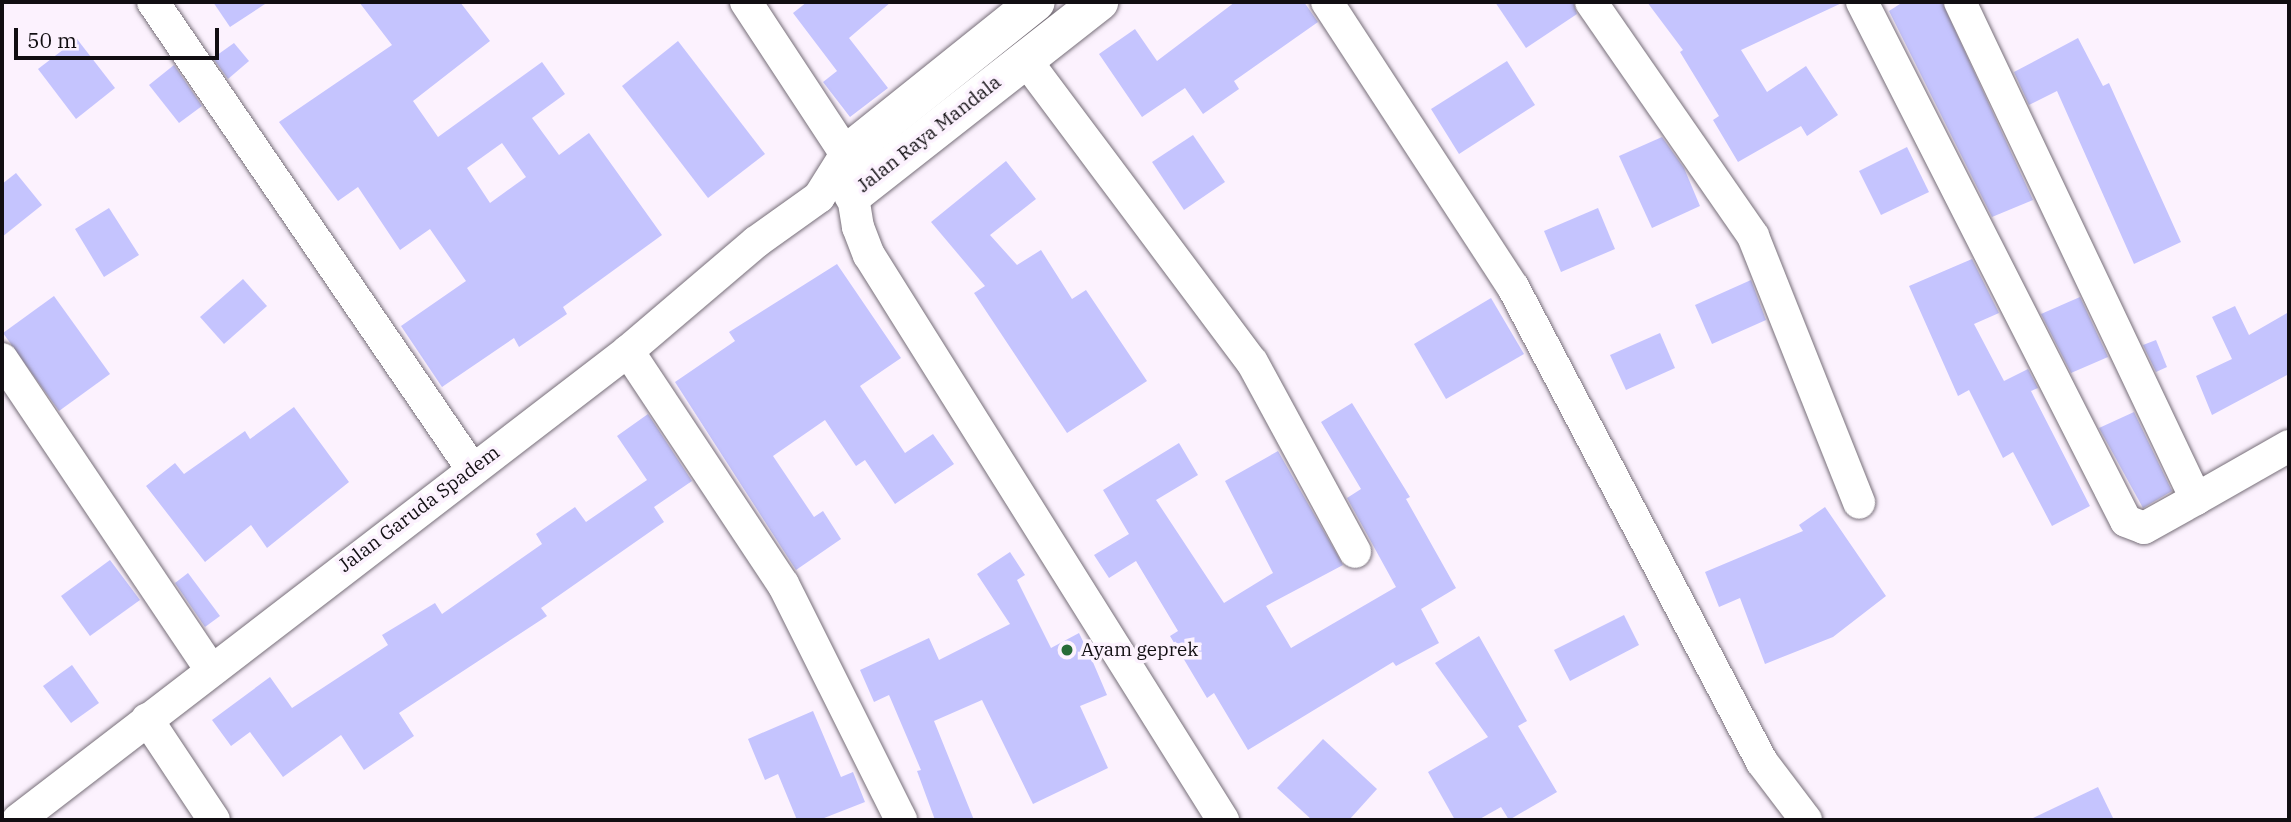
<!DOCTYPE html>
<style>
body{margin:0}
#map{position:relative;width:2291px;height:822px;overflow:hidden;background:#fcf2fe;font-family:"IBM Plex Serif",serif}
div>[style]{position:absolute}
.building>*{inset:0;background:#c5c4fe}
.roads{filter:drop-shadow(0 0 2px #776f79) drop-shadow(0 0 2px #776f79)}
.minor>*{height:32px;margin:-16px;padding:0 16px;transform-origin:16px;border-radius:16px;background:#fff}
.highway>*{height:38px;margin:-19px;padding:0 19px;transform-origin:19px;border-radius:19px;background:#fff}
.dots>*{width:19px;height:19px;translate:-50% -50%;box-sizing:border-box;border:4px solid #fcf2fe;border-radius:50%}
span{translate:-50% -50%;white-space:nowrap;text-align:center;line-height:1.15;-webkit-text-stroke:7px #fcf2fe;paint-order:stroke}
.street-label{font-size:19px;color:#110e12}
.poi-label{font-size:19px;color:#110e12}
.left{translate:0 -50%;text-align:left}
.frame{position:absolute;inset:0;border:4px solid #110e12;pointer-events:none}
.scale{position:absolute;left:14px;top:28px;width:205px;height:32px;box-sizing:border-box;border:4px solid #110e12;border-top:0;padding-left:9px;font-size:21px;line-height:24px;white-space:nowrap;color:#110e12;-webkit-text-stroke:5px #fcf2fe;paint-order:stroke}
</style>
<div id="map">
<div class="building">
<div style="clip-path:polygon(213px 2px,268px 2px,230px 27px)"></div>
<div style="clip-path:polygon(evenodd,359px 2px,460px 2px,490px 41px,413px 101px,438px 137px,542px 62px,565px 94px,532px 118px,559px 155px,589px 133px,662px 235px,563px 307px,567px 314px,519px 347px,514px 338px,442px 387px,401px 326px,466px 281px,430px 229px,400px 250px,358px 187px,338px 201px,279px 122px,392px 45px,359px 2px,502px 143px,526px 177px,490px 203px,467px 168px,502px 143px)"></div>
<div style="clip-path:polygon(807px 2px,891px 2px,849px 38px,888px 88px,850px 117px,823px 82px,837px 71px,793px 13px)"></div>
<div style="clip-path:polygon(1235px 2px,1304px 2px,1318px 22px,1234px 81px,1239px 89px,1203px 114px,1185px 88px,1142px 117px,1099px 54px,1135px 29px,1157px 61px)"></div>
<div style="clip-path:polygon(1495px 2px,1573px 2px,1577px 14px,1526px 48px)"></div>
<div style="clip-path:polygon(1647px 2px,1844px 2px,1741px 50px,1767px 92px,1806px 66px,1838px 115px,1807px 136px,1801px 126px,1738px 162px,1713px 120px,1719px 116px,1680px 52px,1683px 50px)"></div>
<div style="clip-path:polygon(1903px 2px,1942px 2px,2033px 200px,1992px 217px,1889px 11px)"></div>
<div style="clip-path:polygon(2078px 38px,2103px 86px,2109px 83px,2181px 242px,2134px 264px,2057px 91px,2029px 105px,2014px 72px)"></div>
<div style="clip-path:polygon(77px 39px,115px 88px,76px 119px,38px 69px)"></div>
<div style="clip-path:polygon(678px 41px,765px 154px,708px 198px,622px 86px)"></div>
<div style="clip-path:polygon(234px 43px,249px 61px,228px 79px,213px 58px)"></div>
<div style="clip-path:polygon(1507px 61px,1535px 105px,1459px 154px,1431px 109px)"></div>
<div style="clip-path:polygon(174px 65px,202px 106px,179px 123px,149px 85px)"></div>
<div style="clip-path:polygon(1193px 135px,1225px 182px,1184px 210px,1152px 162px)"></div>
<div style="clip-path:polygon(1662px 137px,1684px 168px,1700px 206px,1652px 228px,1619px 156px)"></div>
<div style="clip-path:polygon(1907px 147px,1929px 192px,1881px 215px,1859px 171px)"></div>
<div style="clip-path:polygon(1006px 161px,1036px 199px,990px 235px,1017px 265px,1041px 250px,1072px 299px,1086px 290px,1147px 381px,1067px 433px,974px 293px,985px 286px,931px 222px)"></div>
<div style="clip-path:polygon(16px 173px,42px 205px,2px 237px,2px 184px)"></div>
<div style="clip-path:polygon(109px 208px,139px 255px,104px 277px,75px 229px)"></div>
<div style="clip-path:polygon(1598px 208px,1615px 249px,1561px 272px,1544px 231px)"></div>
<div style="clip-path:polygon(1972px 259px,1999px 313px,1974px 324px,2004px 381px,2028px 369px,2038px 388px,2031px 391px,2090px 506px,2052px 526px,2013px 452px,2003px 458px,1969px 390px,1958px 396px,1909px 286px)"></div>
<div style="clip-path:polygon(837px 264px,901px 358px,860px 386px,905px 453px,933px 434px,954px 464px,895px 504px,865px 460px,856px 466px,825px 420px,773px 456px,814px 517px,823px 511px,841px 539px,796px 570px,675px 382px,735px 341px,729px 332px)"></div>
<div style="clip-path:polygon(243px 279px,267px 306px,224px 344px,200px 317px)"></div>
<div style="clip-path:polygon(1751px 280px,1766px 320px,1712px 344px,1695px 305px)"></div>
<div style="clip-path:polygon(54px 296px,110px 374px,59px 411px,3px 333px)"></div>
<div style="clip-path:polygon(2080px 297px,2108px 357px,2071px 373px,2041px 314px)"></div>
<div style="clip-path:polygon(1491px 298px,1524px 354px,1446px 399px,1414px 344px)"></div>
<div style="clip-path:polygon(2235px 306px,2249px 335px,2289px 312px,2289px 374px,2212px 415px,2196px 376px,2232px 359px,2212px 317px)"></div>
<div style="clip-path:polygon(1660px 333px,1675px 368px,1626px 390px,1610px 355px)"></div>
<div style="clip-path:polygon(2156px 340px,2167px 367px,2156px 372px,2143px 345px)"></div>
<div style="clip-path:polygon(1352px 403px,1410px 497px,1406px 499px,1456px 588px,1421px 609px,1439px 643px,1396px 666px,1393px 662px,1248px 750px,1214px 693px,1207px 698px,1170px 636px,1178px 631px,1136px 561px,1109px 578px,1094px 555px,1129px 534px,1103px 490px,1179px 443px,1198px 475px,1156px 500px,1224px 603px,1273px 573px,1225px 481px,1278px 451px,1343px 565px,1266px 606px,1291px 648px,1396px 587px,1347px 498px,1361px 489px,1321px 422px)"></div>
<div style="clip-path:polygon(294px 407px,349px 482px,267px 548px,251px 525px,205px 562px,146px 486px,175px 463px,184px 474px,245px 431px,250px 439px)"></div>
<div style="clip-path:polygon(2134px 412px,2172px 491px,2143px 508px,2099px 428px)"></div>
<div style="clip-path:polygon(648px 414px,692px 481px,654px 507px,664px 522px,541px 608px,547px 616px,399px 713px,414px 736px,364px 770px,341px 735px,283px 777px,250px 732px,231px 746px,212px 720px,270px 677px,292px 708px,388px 645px,382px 635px,435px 603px,442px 614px,542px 544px,536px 534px,575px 507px,586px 522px,647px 480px,617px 436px)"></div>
<div style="clip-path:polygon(1825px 507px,1886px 596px,1833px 637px,1765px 664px,1740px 598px,1719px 607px,1705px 572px,1803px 531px,1799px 525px)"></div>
<div style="clip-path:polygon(1010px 552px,1025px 575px,1017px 580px,1051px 648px,1079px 633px,1092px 660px,1107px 695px,1080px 706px,1108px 768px,1033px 804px,982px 700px,934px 721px,974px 820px,935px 820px,917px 771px,921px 770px,889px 695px,874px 702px,860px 670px,929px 638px,939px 660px,1010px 624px,977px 574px)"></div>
<div style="clip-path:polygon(110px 560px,140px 600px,90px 636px,61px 596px)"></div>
<div style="clip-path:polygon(188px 573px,220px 616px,205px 627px,175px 583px)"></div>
<div style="clip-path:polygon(1624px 615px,1639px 645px,1570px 681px,1554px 650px)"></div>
<div style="clip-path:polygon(1479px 636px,1527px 721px,1518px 726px,1557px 792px,1509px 820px,1501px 807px,1478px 820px,1455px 820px,1428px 772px,1488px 737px,1435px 663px)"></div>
<div style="clip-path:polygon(72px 665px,99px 703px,71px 723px,43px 686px)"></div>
<div style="clip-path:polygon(813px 711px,841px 777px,853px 772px,865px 802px,819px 820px,797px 820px,778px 774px,765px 780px,748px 739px)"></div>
<div style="clip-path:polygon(1323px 739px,1377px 789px,1349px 820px,1312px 820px,1277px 788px)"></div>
<div style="clip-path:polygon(2098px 787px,2114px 820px,2029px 820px)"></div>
</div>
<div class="roads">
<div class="minor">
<div style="left:153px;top:2px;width:566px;rotate:55.66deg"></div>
<div style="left:746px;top:2px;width:182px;rotate:56.7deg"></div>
<div style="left:846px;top:154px;width:74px;rotate:80.7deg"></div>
<div style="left:858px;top:227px;width:30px;rotate:69deg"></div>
<div style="left:869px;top:255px;width:667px;rotate:57.93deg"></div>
<div style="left:1327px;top:2px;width:340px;rotate:56.9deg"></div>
<div style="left:1513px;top:287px;width:536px;rotate:62.34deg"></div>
<div style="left:1762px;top:762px;width:73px;rotate:52.8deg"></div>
<div style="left:1591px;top:2px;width:285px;rotate:55.3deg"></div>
<div style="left:1753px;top:236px;width:287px;rotate:68.3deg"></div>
<div style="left:1862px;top:2px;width:582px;rotate:63.04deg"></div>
<div style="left:2126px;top:521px;width:19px;rotate:21deg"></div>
<div style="left:2144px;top:528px;width:60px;rotate:-29.1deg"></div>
<div style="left:2196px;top:499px;width:550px;rotate:-115.4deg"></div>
<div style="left:1025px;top:59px;width:379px;rotate:53.2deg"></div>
<div style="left:1252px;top:362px;width:216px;rotate:61.5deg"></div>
<div style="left:628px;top:351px;width:280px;rotate:56.4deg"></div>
<div style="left:783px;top:584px;width:264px;rotate:63.4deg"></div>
<div style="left:2px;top:359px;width:372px;rotate:56.1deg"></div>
<div style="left:2196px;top:499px;width:107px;rotate:-29.7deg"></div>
<div style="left:147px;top:719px;width:121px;rotate:56.4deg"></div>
<div style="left:18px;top:820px;width:769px;rotate:-37.55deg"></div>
<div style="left:628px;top:351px;width:168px;rotate:-40.4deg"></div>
<div style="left:756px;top:242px;width:77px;rotate:-35.5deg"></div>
<div style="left:819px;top:197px;width:51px;rotate:-57.9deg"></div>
</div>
<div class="highway">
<div style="left:846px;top:154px;width:243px;rotate:-38.7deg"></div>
<div style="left:853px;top:195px;width:313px;rotate:-38.1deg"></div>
</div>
</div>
<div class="dots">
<div style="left:1067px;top:650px;background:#276b37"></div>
</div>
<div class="street-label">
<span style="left:929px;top:134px;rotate:-38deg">Jalan Raya Mandala</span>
<span style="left:419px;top:509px;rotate:-37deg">Jalan Garuda Spadem</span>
</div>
<div class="poi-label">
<span class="left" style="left:1081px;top:650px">Ayam geprek</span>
</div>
<div class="frame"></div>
<div class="scale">50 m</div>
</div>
